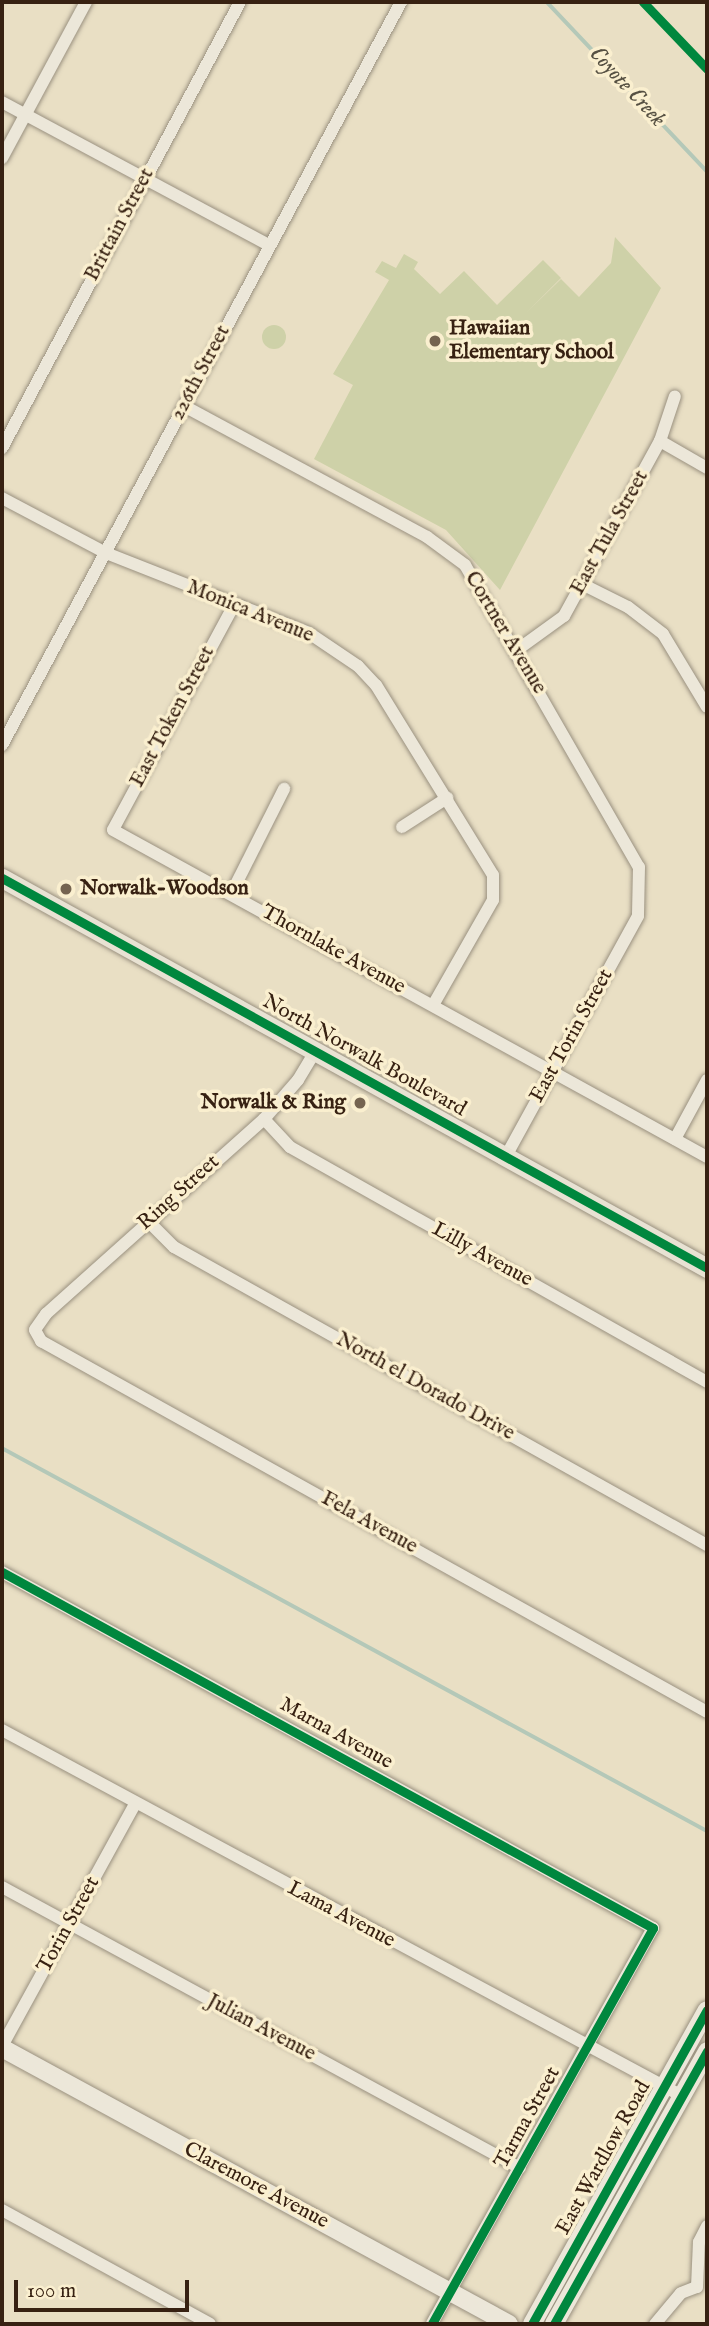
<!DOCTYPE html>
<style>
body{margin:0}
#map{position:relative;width:709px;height:2326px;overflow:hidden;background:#e9dfc4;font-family:"IM FELL English",serif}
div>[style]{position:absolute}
.green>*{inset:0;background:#ced1a8}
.round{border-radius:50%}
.stream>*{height:3.5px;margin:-1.75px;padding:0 1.75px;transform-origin:1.75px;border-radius:1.75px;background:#b4c8b8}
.roads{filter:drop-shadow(0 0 2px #9a9180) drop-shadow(0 0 2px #9a9180)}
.street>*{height:12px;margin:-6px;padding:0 6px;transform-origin:6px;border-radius:6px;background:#ece7d9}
.secondary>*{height:18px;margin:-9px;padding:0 9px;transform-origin:9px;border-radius:9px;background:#ece7d9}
.primary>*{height:19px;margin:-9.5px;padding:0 9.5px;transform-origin:9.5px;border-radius:9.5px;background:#e8e2d3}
.cycleway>*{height:9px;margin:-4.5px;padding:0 4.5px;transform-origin:4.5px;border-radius:4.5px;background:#00873e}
.dots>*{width:19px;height:19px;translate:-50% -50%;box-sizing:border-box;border:4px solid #faefcf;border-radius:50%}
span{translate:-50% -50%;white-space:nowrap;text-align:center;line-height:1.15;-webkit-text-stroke:7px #faefcf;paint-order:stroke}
.street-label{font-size:21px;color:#372112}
.poi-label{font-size:21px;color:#372112;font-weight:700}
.left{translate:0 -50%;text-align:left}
.right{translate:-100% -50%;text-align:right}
.water-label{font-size:23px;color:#565042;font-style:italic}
.frame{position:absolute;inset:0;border:4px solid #372112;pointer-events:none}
.scale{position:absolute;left:14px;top:2280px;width:175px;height:32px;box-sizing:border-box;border:4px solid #372112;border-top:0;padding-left:9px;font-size:21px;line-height:24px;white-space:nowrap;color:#372112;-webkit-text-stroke:5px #faefcf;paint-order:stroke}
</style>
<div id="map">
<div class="green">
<div style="clip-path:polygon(615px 237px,661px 288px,500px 590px,446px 530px,314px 459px,353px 385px,333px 374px,389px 280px,375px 272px,382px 261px,396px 268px,404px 254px,418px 262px,414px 269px,440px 294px,464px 271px,497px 305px,543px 260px,561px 278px,527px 312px,561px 279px,579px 297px,611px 263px)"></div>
<div class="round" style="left:262px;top:325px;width:24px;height:24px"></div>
</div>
<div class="stream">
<div style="left:547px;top:2px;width:233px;rotate:46.6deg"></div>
<div style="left:2px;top:1448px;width:802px;rotate:28.51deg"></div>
</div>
<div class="roads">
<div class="street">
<div style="left:2px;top:102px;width:303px;rotate:28.2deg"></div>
<div style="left:2px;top:158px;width:177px;rotate:-61.7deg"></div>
<div style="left:184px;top:406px;width:276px;rotate:28.3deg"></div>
<div style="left:427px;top:537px;width:47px;rotate:36.4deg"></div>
<div style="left:465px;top:565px;width:349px;rotate:60.1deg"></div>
<div style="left:639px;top:867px;width:49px;rotate:91.2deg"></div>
<div style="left:638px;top:916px;width:274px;rotate:118.8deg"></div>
<div style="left:660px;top:441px;width:54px;rotate:29.9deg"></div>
<div style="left:2px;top:448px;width:506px;rotate:-61.91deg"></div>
<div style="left:2px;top:498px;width:118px;rotate:27.9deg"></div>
<div style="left:106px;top:553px;width:218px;rotate:21.5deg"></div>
<div style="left:309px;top:633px;width:59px;rotate:34deg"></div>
<div style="left:358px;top:666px;width:26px;rotate:47deg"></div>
<div style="left:376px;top:685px;width:223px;rotate:58.4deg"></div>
<div style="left:493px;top:875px;width:25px;rotate:90deg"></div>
<div style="left:493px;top:900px;width:121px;rotate:119.7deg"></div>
<div style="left:582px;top:584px;width:51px;rotate:26.6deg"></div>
<div style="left:628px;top:607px;width:44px;rotate:37.6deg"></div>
<div style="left:663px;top:634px;width:85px;rotate:58.9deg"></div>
<div style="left:234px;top:605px;width:255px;rotate:118.3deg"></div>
<div style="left:113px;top:830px;width:678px;rotate:28.83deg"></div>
<div style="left:517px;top:650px;width:58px;rotate:-35.9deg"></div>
<div style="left:564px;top:616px;width:200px;rotate:-61.3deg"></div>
<div style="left:660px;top:441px;width:47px;rotate:-71.6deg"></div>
<div style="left:2px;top:745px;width:843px;rotate:-61.76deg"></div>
<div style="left:402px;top:827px;width:54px;rotate:-32.8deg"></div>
<div style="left:231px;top:894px;width:118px;rotate:-63.2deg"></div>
<div style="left:316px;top:1050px;width:35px;rotate:121deg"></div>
<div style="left:298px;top:1080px;width:52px;rotate:131.1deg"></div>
<div style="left:264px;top:1119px;width:292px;rotate:138.2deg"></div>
<div style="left:46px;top:1314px;width:19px;rotate:125deg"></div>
<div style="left:35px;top:1330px;width:13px;rotate:61deg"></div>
<div style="left:41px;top:1341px;width:762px;rotate:29.12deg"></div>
<div style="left:264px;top:1119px;width:38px;rotate:47deg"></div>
<div style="left:290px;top:1147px;width:479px;rotate:29.4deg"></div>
<div style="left:675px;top:1139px;width:67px;rotate:-61.5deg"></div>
<div style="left:148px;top:1221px;width:37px;rotate:45deg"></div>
<div style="left:174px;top:1247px;width:611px;rotate:29.21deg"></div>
<div style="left:2px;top:1572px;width:742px;rotate:28.67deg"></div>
<div style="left:653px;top:1928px;width:453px;rotate:119.2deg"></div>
<div style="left:2px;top:1730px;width:772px;rotate:28.29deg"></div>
<div style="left:2px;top:1887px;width:589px;rotate:28.48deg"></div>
<div style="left:2px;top:2046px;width:276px;rotate:-61.2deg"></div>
<div style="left:2px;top:2210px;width:237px;rotate:28.7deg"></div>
<div style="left:655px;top:2324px;width:40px;rotate:-50deg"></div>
<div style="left:681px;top:2293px;width:17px;rotate:-21deg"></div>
<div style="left:697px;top:2287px;width:45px;rotate:-87.5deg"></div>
<div style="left:699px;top:2242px;width:18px;rotate:-63deg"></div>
</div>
<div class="secondary">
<div style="left:2px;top:2048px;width:577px;rotate:28.56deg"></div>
<div style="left:532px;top:2324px;width:359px;rotate:-60.9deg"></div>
<div style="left:554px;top:2324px;width:313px;rotate:-60.7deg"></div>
</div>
<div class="primary">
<div style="left:2px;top:878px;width:806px;rotate:28.95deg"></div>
</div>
</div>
<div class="cycleway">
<div style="left:643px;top:2px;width:93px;rotate:46.3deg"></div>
<div style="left:2px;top:878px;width:806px;rotate:28.95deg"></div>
<div style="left:2px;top:1572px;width:742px;rotate:28.67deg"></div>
<div style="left:653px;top:1928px;width:453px;rotate:119.2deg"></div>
<div style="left:532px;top:2324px;width:359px;rotate:-60.9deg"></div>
<div style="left:554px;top:2324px;width:313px;rotate:-60.7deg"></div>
</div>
<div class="dots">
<div style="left:435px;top:341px;background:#756450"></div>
<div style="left:66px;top:889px;background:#756450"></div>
<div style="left:360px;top:1103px;background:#756450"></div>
</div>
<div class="street-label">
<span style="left:120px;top:225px;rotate:-62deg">Brittain Street</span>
<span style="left:201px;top:373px;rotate:-62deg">226th Street</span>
<span style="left:610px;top:533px;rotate:-61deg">East Tula Street</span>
<span style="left:250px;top:612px;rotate:22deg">Monica Avenue</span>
<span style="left:505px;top:633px;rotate:59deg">Cortner Avenue</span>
<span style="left:173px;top:717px;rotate:-62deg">East Token Street</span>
<span style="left:333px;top:950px;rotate:29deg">Thornlake Avenue</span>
<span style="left:572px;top:1036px;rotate:-61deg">East Torin Street</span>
<span style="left:364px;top:1056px;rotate:29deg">North Norwalk Boulevard</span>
<span style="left:179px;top:1193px;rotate:-42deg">Ring Street</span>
<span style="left:482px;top:1255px;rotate:29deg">Lilly Avenue</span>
<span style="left:425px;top:1387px;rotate:29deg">North el Dorado Drive</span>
<span style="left:369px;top:1523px;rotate:29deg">Fela Avenue</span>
<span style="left:336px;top:1734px;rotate:29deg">Marna Avenue</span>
<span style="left:341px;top:1915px;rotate:28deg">Lama Avenue</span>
<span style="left:69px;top:1925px;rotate:-61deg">Torin Street</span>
<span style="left:261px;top:2028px;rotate:28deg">Julian Avenue</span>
<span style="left:528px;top:2118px;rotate:-61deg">Tarma Street</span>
<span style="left:604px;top:2158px;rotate:-61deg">East Wardlow Road</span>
<span style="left:256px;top:2186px;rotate:28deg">Claremore Avenue</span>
</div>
<div class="poi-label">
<span class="left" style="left:449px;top:341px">Hawaiian<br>Elementary School</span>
<span class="left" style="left:80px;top:889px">Norwalk-Woodson</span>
<span class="right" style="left:346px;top:1103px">Norwalk &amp; Ring</span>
</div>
<div class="water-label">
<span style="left:627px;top:87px;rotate:47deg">Coyote Creek</span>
</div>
<div class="frame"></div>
<div class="scale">100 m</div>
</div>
